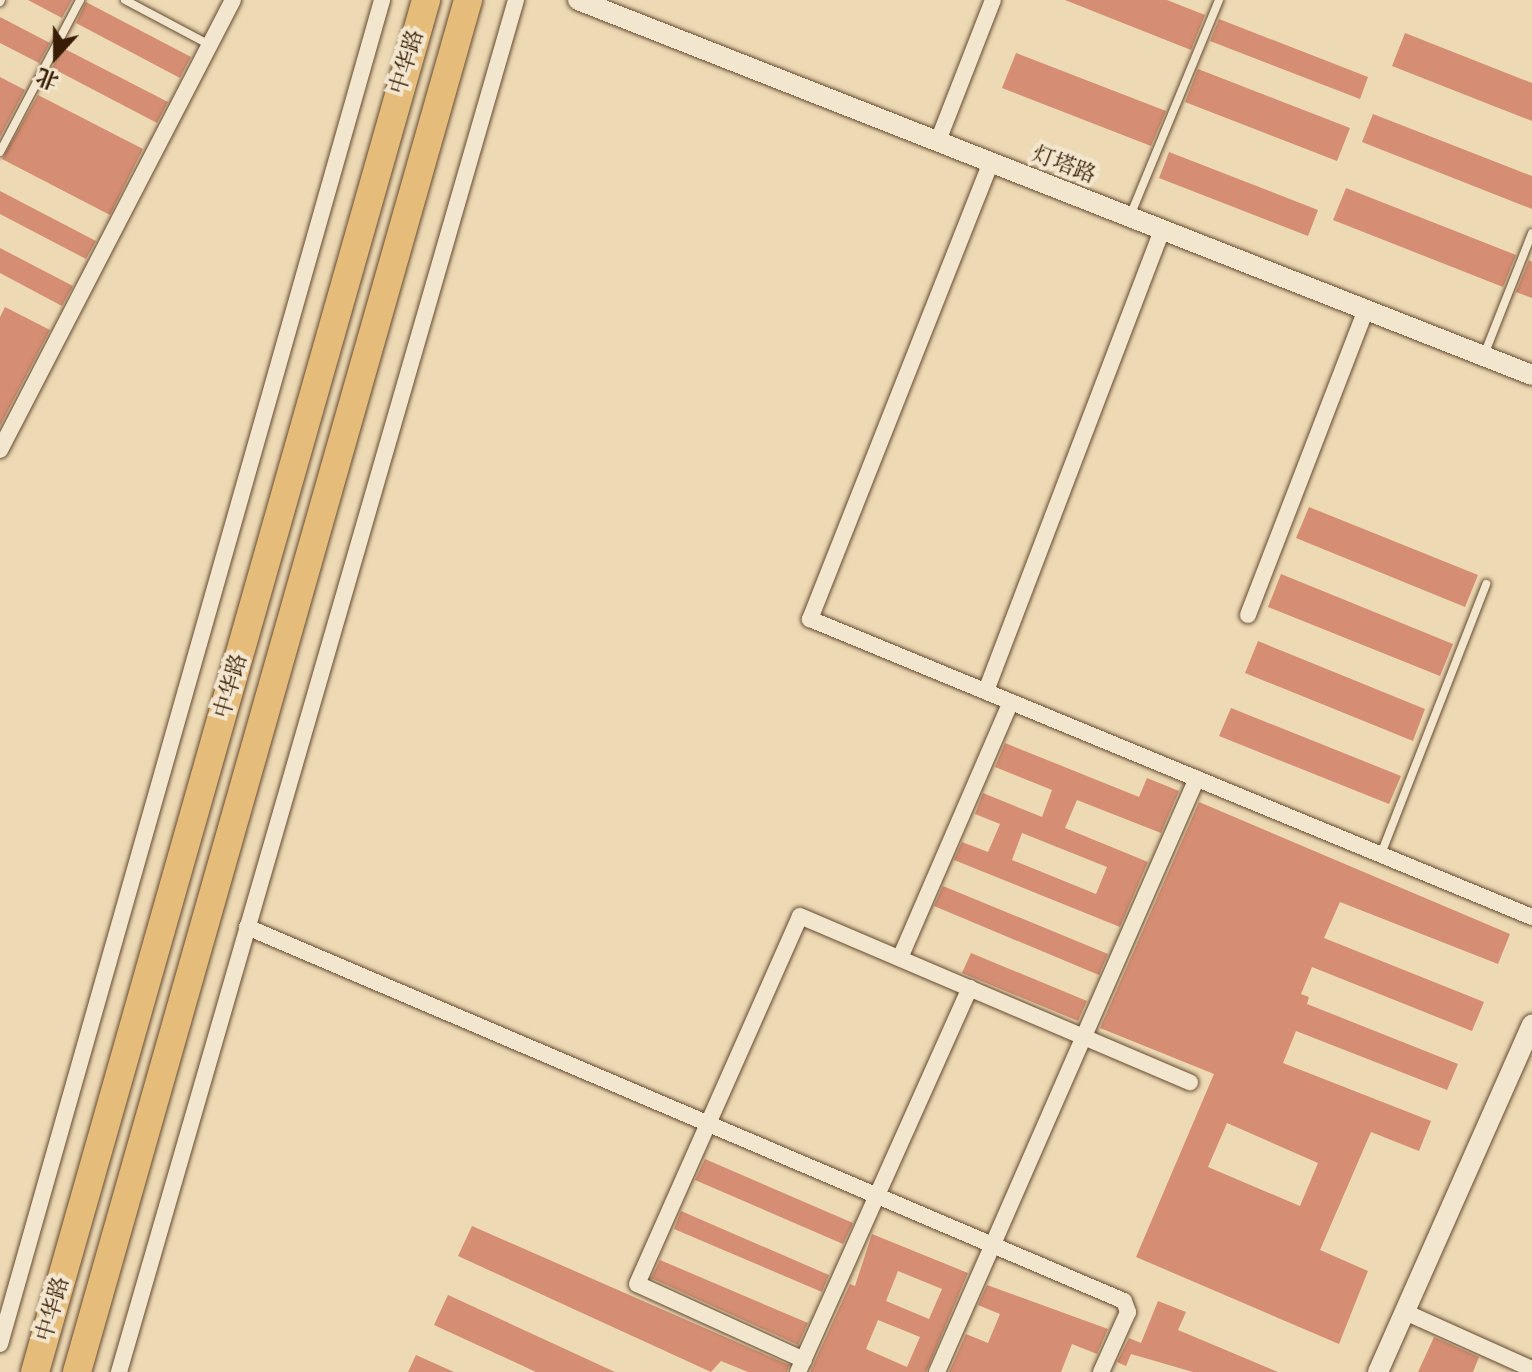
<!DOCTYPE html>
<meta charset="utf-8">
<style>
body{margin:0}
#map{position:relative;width:1532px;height:1372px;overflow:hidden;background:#edd9b4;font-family:Alegreya,"Noto Serif SC",serif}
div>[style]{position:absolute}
.building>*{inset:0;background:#d58e73}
.roads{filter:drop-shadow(0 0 2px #654b31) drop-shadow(0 0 2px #654b31)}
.service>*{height:8px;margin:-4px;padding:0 4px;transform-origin:4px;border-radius:4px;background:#f3e6ce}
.minor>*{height:16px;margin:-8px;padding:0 8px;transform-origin:8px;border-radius:8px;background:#f3e6ce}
.tertiary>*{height:20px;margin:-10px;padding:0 10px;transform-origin:10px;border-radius:10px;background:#f3e6ce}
.trunk>*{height:28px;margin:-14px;padding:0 14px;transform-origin:14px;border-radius:14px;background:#e6bc7a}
span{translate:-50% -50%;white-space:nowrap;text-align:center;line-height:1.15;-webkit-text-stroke:8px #f3e6ce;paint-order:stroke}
.street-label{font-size:22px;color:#381c05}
.north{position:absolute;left:16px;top:16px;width:80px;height:80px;-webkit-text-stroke:6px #f3e6ce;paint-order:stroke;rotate:201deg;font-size:22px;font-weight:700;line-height:32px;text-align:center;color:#381c05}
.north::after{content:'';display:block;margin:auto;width:28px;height:36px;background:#381c05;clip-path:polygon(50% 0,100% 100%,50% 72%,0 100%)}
</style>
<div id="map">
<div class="building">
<div style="clip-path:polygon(28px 0,72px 0,62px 18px)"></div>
<div style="clip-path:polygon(1065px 0,1167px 0,1205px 15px,1191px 50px)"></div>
<div style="clip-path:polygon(86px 2px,191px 57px,180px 78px,76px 23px)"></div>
<div style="clip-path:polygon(0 17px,50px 43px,39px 63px,0 43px)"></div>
<div style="clip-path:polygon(1219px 19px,1368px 77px,1360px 99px,1210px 41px)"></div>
<div style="clip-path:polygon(1405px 33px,1532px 83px,1532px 121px,1392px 66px)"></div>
<div style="clip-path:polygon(63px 48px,168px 102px,157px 123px,52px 68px)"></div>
<div style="clip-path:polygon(1016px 53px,1166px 111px,1151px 146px,1002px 88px)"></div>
<div style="clip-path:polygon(1198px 69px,1350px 128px,1337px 161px,1185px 102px)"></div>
<div style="clip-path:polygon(0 77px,25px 90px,0 137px)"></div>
<div style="clip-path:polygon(38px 95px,143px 149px,110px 215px,2px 159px)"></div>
<div style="clip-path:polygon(1373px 114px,1532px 176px,1532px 209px,1362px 142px)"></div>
<div style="clip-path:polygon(1169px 152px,1318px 210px,1308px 236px,1159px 178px)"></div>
<div style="clip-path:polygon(1346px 188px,1516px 255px,1503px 287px,1333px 220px)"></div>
<div style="clip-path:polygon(0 191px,96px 241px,86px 259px,0 214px)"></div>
<div style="clip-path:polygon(0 248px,73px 286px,62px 306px,0 273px)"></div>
<div style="clip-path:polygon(1529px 260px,1532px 262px,1532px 298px,1516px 292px)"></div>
<div style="clip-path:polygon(5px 307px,50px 330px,0 426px,0 317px)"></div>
<div style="clip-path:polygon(1309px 507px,1478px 575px,1465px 607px,1296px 538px)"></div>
<div style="clip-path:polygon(1281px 574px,1453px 644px,1440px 676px,1268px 607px)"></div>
<div style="clip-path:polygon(1258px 641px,1425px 709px,1413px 741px,1245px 673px)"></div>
<div style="clip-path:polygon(1231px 708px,1401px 776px,1389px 804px,1219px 736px)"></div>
<div style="clip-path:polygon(evenodd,1005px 743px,1139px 797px,1147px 778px,1179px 791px,1161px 833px,1077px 800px,1065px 828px,1148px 862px,1120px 927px,954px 860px,962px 842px,988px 852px,1000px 824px,975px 814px,983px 793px,1042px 817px,1052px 790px,995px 767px,1005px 743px,1022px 833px,1107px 867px,1096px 894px,1012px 860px,1022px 833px)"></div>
<div style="clip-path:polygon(evenodd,1199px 802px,1510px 934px,1498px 964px,1340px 902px,1324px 938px,1484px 1002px,1472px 1031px,1312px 967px,1301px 994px,1309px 997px,1307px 1004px,1458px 1064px,1447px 1090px,1296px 1031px,1283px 1063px,1431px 1121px,1419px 1151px,1371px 1132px,1320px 1250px,1368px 1271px,1339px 1344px,1136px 1257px,1214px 1074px,1100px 1028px,1199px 802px,1227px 1123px,1318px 1163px,1300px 1206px,1208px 1167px,1227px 1123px)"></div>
<div style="clip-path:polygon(943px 886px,1108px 954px,1099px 975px,934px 906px)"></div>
<div style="clip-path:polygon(971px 953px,1087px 1001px,1078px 1021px,962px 973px)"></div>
<div style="clip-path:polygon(705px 1159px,853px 1223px,843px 1244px,695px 1180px)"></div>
<div style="clip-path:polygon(681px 1211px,829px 1275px,822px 1292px,674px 1229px)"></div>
<div style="clip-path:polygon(472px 1226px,789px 1365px,787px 1372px,748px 1372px,721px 1361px,711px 1372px,458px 1256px)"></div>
<div style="clip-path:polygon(evenodd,872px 1234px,968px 1273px,926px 1372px,810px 1372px,850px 1284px,855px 1286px,872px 1234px,898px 1271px,942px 1289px,929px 1319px,886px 1301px,898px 1271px,872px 1234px,878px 1320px,920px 1337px,907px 1367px,866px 1349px,878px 1320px)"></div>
<div style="clip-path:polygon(660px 1260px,808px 1323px,798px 1345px,651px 1278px)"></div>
<div style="clip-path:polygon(987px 1285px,1108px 1329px,1097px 1354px,1072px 1344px,1061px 1372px,949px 1372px,966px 1334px,988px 1343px,1000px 1314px,978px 1305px)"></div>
<div style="clip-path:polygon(448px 1295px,615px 1372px,536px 1372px,434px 1325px)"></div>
<div style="clip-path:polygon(1158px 1301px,1186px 1312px,1178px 1330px,1278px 1372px,1193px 1372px,1131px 1354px,1126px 1366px,1117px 1362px,1129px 1338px,1141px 1343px)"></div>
<div style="clip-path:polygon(1434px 1337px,1479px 1357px,1473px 1372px,1418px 1372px)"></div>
<div style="clip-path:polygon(416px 1355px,454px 1372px,408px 1372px)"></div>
</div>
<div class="roads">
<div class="service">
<div style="left:125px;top:0;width:96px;rotate:27.9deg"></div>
<div style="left:0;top:2px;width:2px;rotate:-63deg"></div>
<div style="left:0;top:152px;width:172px;rotate:-62.2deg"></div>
<div style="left:1130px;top:216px;width:234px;rotate:-67.6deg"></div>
<div style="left:1484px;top:355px;width:131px;rotate:-68.5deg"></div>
<div style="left:1381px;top:854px;width:290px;rotate:-68.7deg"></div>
</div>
<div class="minor">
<div style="left:938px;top:141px;width:151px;rotate:-68.7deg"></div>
<div style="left:991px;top:162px;width:492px;rotate:111.6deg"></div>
<div style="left:810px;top:619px;width:781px;rotate:22.43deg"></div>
<div style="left:0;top:450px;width:507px;rotate:-62.63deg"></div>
<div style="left:1248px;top:615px;width:328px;rotate:-68.9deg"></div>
<div style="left:986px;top:691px;width:494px;rotate:-69.1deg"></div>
<div style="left:247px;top:927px;width:953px;rotate:23.1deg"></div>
<div style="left:1124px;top:1301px;width:12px;rotate:70deg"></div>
<div style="left:1128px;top:1312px;width:66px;rotate:114.2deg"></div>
<div style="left:900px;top:958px;width:279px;rotate:-66.6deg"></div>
<div style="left:1405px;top:1312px;width:139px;rotate:24.2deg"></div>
<div style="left:0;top:1344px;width:1397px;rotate:-74.13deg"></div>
<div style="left:804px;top:1360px;width:183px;rotate:-155.5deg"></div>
<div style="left:637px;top:1284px;width:402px;rotate:-66.1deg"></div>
<div style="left:800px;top:916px;width:424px;rotate:23.1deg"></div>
<div style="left:119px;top:1372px;width:1428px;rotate:-73.86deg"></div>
<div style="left:798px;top:1372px;width:421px;rotate:-65.9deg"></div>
<div style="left:937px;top:1372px;width:648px;rotate:-66.36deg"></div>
</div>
<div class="tertiary">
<div style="left:578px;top:0;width:1025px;rotate:21.46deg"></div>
<div style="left:1378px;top:1372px;width:380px;rotate:-66.1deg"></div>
</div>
<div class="trunk">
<div style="left:35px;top:1372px;width:1427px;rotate:-74.09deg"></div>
<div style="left:77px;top:1372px;width:1427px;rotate:-74.09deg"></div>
</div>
</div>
<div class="street-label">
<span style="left:407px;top:62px;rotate:-73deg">中华路</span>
<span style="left:1064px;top:165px;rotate:21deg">灯塔路</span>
<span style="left:231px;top:686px;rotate:-74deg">中华路</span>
<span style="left:53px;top:1309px;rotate:-74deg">中华路</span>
</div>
<div class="north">北</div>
</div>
